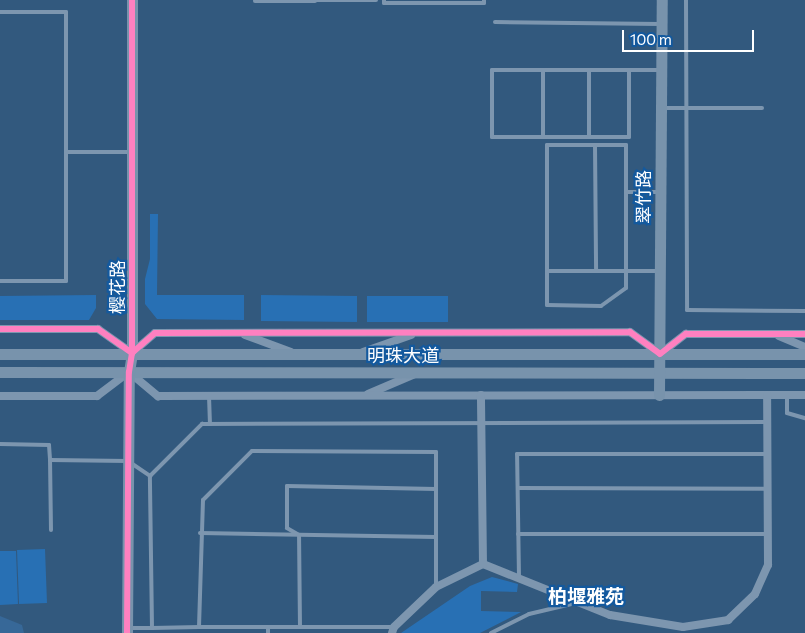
<!DOCTYPE html>
<meta charset="utf-8">
<style>
body{margin:0}
#map{position:relative;width:805px;height:633px;overflow:hidden;background:#32597e;font-family:Commissioner,"Noto Sans SC",sans-serif}
div>[style]{position:absolute}
.green>*{inset:0;background:#2870b4}
.water>*{inset:0;background:#376898}
.lane>*{height:4px;margin:-2px;padding:0 2px;transform-origin:2px;border-radius:2px;background:#7d96af}
.street>*{height:8px;margin:-4px;padding:0 4px;transform-origin:4px;border-radius:4px;background:#7d96af}
.secondary>*{height:11px;margin:-5.5px;padding:0 5.5px;transform-origin:5.5px;border-radius:5.5px;background:#7893ac}
.cycleway>*{height:6px;margin:-3px;padding:0 3px;transform-origin:3px;border-radius:3px;background:#ff80c0}
span{translate:-50% -50%;white-space:nowrap;text-align:center;line-height:1.15;-webkit-text-stroke:4.5px #13599e;paint-order:stroke}
.street-label{font-size:18px;color:#fff}
.neighbourhood-label{font-size:19px;color:#fff;font-weight:700}
.scale{position:absolute;left:622px;top:30px;width:132px;height:22px;box-sizing:border-box;border:2px solid #fff;border-top:0;padding-left:6px;font-size:15px;line-height:18px;white-space:nowrap;color:#fff;-webkit-text-stroke:4px #13599e;paint-order:stroke}
</style>
<div id="map">
<div class="green">
<div style="clip-path:polygon(150px 214px,158px 214px,157px 295px,244px 295px,244px 320px,157px 319px,145px 304px,145px 279px,150px 259px)"></div>
<div style="clip-path:polygon(96px 295px,96px 308px,89px 320px,0 320px,0 296px)"></div>
<div style="clip-path:polygon(261px 295px,357px 296px,357px 322px,261px 321px)"></div>
<div style="clip-path:polygon(367px 296px,448px 296px,448px 322px,367px 322px)"></div>
<div style="clip-path:polygon(45px 549px,47px 603px,19px 604px,17px 550px)"></div>
<div style="clip-path:polygon(0 551px,16px 551px,18px 604px,0 605px)"></div>
<div style="clip-path:polygon(492px 577px,518px 584px,517px 592px,481px 591px,481px 611px,521px 612px,480px 633px,401px 633px,470px 586px)"></div>
</div>
<div class="water">
<div style="clip-path:polygon(0 616px,22px 625px,24px 633px,0 633px)"></div>
</div>
<div class="lane">
<div style="left:315px;top:0;width:61px"></div>
<div style="left:384px;top:0;width:3px;rotate:90deg"></div>
<div style="left:384px;top:3px;width:100px"></div>
<div style="left:484px;top:3px;width:3px;rotate:-90deg"></div>
<div style="left:686px;top:0;width:310px;rotate:89.8deg"></div>
<div style="left:687px;top:310px;width:118px;rotate:0.5deg"></div>
<div style="left:255px;top:1px;width:60px"></div>
<div style="left:0;top:12px;width:66px"></div>
<div style="left:66px;top:12px;width:269px;rotate:90deg"></div>
<div style="left:66px;top:281px;width:66px;rotate:180deg"></div>
<div style="left:495px;top:22px;width:165px;rotate:0.7deg"></div>
<div style="left:589px;top:70px;width:67px;rotate:90deg"></div>
<div style="left:629px;top:70px;width:67px;rotate:90deg"></div>
<div style="left:629px;top:137px;width:137px;rotate:180deg"></div>
<div style="left:492px;top:137px;width:67px;rotate:-90deg"></div>
<div style="left:492px;top:70px;width:167px"></div>
<div style="left:664px;top:108px;width:98px"></div>
<div style="left:543px;top:137px;width:67px;rotate:-90deg"></div>
<div style="left:595px;top:145px;width:126px;rotate:89.5deg"></div>
<div style="left:66px;top:152px;width:64px"></div>
<div style="left:626px;top:192px;width:33px"></div>
<div style="left:547px;top:271px;width:34px;rotate:90deg"></div>
<div style="left:547px;top:305px;width:54px;rotate:1.1deg"></div>
<div style="left:601px;top:306px;width:31px;rotate:-36deg"></div>
<div style="left:626px;top:288px;width:143px;rotate:-90deg"></div>
<div style="left:626px;top:145px;width:79px;rotate:180deg"></div>
<div style="left:547px;top:145px;width:126px;rotate:90deg"></div>
<div style="left:547px;top:271px;width:111px"></div>
<div style="left:787px;top:395px;width:18px;rotate:90deg"></div>
<div style="left:787px;top:413px;width:19px;rotate:16deg"></div>
<div style="left:209px;top:396px;width:28px;rotate:88deg"></div>
<div style="left:0;top:444px;width:49px;rotate:1.2deg"></div>
<div style="left:49px;top:445px;width:15px;rotate:86deg"></div>
<div style="left:518px;top:488px;width:249px;rotate:0.2deg"></div>
<div style="left:51px;top:530px;width:70px;rotate:-90.8deg"></div>
<div style="left:50px;top:460px;width:78px;rotate:0.7deg"></div>
<div style="left:128px;top:461px;width:27px;rotate:34deg"></div>
<div style="left:200px;top:533px;width:236px;rotate:1deg"></div>
<div style="left:518px;top:534px;width:249px"></div>
<div style="left:519px;top:577px;width:123px;rotate:-90.9deg"></div>
<div style="left:517px;top:454px;width:250px"></div>
<div style="left:268px;top:627px;width:125px"></div>
<div style="left:300px;top:627px;width:92px;rotate:-90.6deg"></div>
<div style="left:299px;top:535px;width:14px;rotate:-150deg"></div>
<div style="left:287px;top:528px;width:42px;rotate:-90deg"></div>
<div style="left:287px;top:486px;width:149px;rotate:1.2deg"></div>
<div style="left:130px;top:628px;width:22px"></div>
<div style="left:152px;top:628px;width:152px;rotate:-90.8deg"></div>
<div style="left:150px;top:476px;width:74px;rotate:-45deg"></div>
<div style="left:202px;top:424px;width:565px;rotate:-0.2deg"></div>
<div style="left:152px;top:628px;width:47px;rotate:-1.2deg"></div>
<div style="left:268px;top:633px;width:6px;rotate:-90deg"></div>
<div style="left:268px;top:627px;width:69px;rotate:180deg"></div>
<div style="left:199px;top:627px;width:127px;rotate:-88.2deg"></div>
<div style="left:203px;top:500px;width:69px;rotate:-45deg"></div>
<div style="left:252px;top:451px;width:184px;rotate:0.3deg"></div>
<div style="left:436px;top:452px;width:135px;rotate:90deg"></div>
<div style="left:491px;top:633px;width:42px;rotate:-26.6deg"></div>
<div style="left:529px;top:614px;width:48px;rotate:-13.2deg"></div>
</div>
<div class="street">
<div style="left:0;top:329px;width:98px"></div>
<div style="left:98px;top:329px;width:42px;rotate:35.2deg"></div>
<div style="left:132px;top:353px;width:30px;rotate:-41deg"></div>
<div style="left:155px;top:333px;width:475px;rotate:-0.1deg"></div>
<div style="left:630px;top:332px;width:37px;rotate:36deg"></div>
<div style="left:660px;top:354px;width:33px;rotate:-38deg"></div>
<div style="left:686px;top:334px;width:119px"></div>
<div style="left:245px;top:335px;width:49px;rotate:20.3deg"></div>
<div style="left:779px;top:336px;width:28px;rotate:23deg"></div>
<div style="left:363px;top:352px;width:51px;rotate:-19.5deg"></div>
<div style="left:368px;top:394px;width:51px;rotate:-23.1deg"></div>
<div style="left:0;top:396px;width:97px"></div>
<div style="left:97px;top:396px;width:40px;rotate:-37deg"></div>
<div style="left:129px;top:372px;width:38px;rotate:40deg"></div>
<div style="left:158px;top:396px;width:647px;rotate:-0.09deg"></div>
<div style="left:483px;top:564px;width:137px;rotate:21.9deg"></div>
<div style="left:610px;top:615px;width:74px;rotate:9.3deg"></div>
<div style="left:683px;top:627px;width:46px;rotate:-8.8deg"></div>
<div style="left:728px;top:620px;width:37px;rotate:-44deg"></div>
<div style="left:755px;top:594px;width:32px;rotate:-66deg"></div>
<div style="left:768px;top:565px;width:170px;rotate:-90.3deg"></div>
<div style="left:392px;top:633px;width:6px;rotate:-72deg"></div>
<div style="left:394px;top:627px;width:58px;rotate:-43.6deg"></div>
<div style="left:436px;top:587px;width:52px;rotate:-26.1deg"></div>
<div style="left:483px;top:564px;width:169px;rotate:-90.7deg"></div>
</div>
<div class="secondary">
<div style="left:0;top:354px;width:805px"></div>
<div style="left:0;top:372px;width:805px;rotate:0.07deg"></div>
<div style="left:659px;top:395px;width:395px;rotate:-89.6deg"></div>
<div style="left:127px;top:633px;width:261px;rotate:-89.6deg"></div>
<div style="left:129px;top:372px;width:19px;rotate:-81deg"></div>
<div style="left:132px;top:353px;width:353px;rotate:-90deg"></div>
</div>
<div class="cycleway">
<div style="left:0;top:329px;width:98px"></div>
<div style="left:98px;top:329px;width:42px;rotate:35.2deg"></div>
<div style="left:132px;top:353px;width:30px;rotate:-41deg"></div>
<div style="left:155px;top:333px;width:475px;rotate:-0.1deg"></div>
<div style="left:630px;top:332px;width:37px;rotate:36deg"></div>
<div style="left:660px;top:354px;width:33px;rotate:-38deg"></div>
<div style="left:686px;top:334px;width:119px"></div>
<div style="left:127px;top:633px;width:261px;rotate:-89.6deg"></div>
<div style="left:129px;top:372px;width:19px;rotate:-81deg"></div>
<div style="left:132px;top:353px;width:353px;rotate:-90deg"></div>
</div>
<div class="street-label">
<span style="left:643px;top:197px;rotate:-90deg">翠竹路</span>
<span style="left:117px;top:287px;rotate:-90deg">樱花路</span>
<span style="left:403px;top:355px">明珠大道</span>
</div>
<div class="neighbourhood-label">
<span style="left:586px;top:596px">柏堰雅苑</span>
</div>
<div class="scale">100 m</div>
</div>
